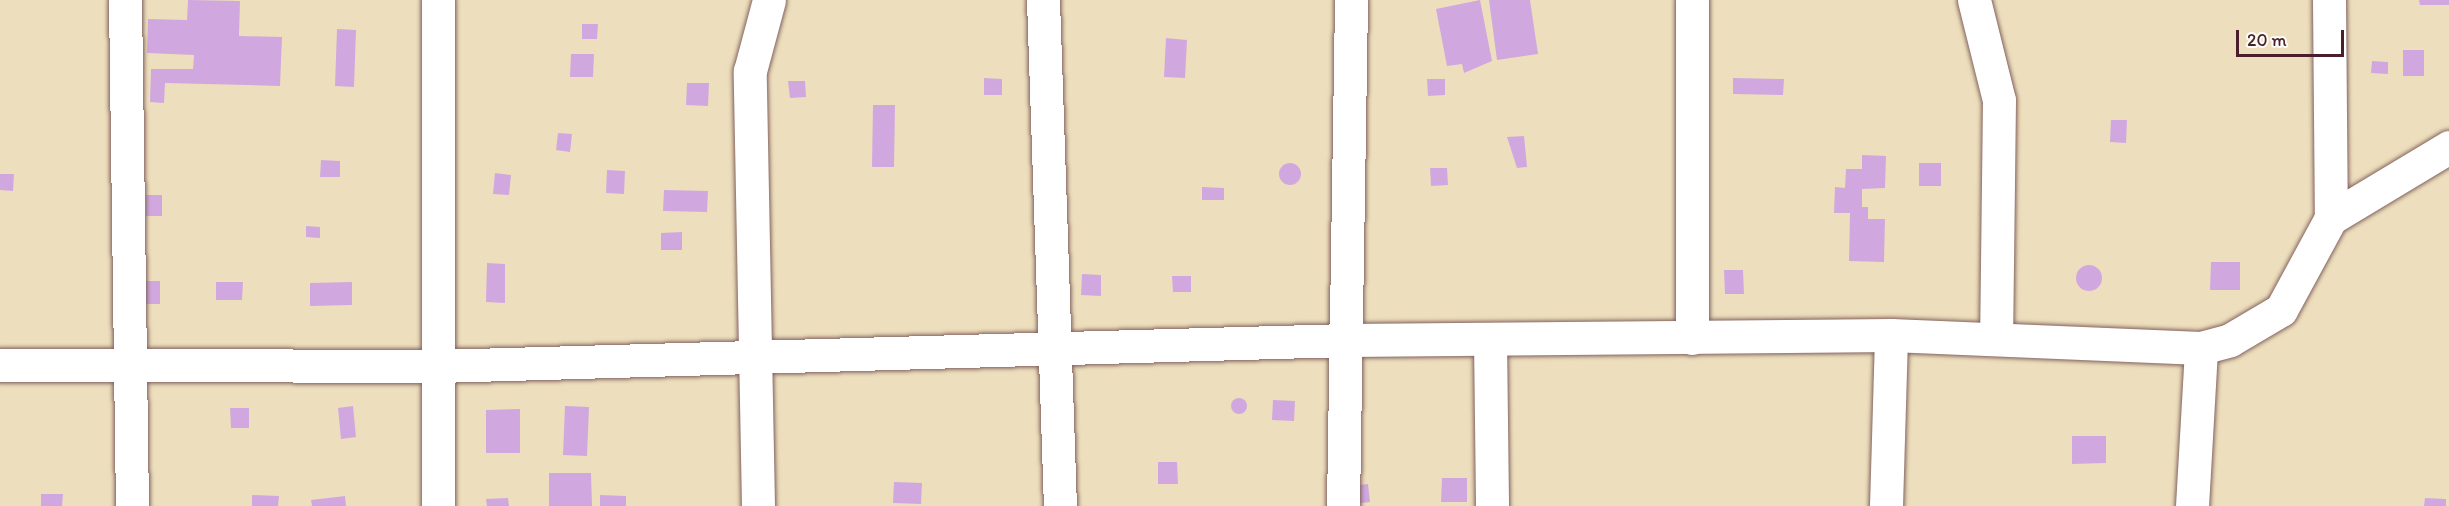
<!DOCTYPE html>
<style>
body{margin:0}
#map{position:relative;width:2449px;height:506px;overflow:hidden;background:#eddfbd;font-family:Itim,sans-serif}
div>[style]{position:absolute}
.building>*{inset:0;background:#d0a8df}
.round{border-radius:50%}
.roads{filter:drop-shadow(0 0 2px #83625e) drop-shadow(0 0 2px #83625e)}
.minor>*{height:33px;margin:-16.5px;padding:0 16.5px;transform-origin:16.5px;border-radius:16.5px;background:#fff}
span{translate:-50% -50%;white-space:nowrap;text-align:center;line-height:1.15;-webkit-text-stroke:4.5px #fdfcf7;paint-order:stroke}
.scale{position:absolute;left:2236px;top:30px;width:108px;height:27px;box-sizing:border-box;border:3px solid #4a1f2b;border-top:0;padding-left:8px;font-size:18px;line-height:21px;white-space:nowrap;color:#4a1f2b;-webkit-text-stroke:4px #fdfcf7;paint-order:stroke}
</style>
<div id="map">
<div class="building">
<div style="clip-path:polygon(188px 0,240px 1px,239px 36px,282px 37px,280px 86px,165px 83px,164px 103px,150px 102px,151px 69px,193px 69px,194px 55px,147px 53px,148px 19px,187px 20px)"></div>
<div style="clip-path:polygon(1480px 0,1492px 61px,1464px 73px,1462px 64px,1447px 66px,1436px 9px)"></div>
<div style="clip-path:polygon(1489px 0,1530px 0,1538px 54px,1497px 60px)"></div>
<div style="clip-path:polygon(2419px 0,2449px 0,2449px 5px,2420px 5px)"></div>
<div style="clip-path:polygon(582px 24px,598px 24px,597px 39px,582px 39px)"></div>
<div style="clip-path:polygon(337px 29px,356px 30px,354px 87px,335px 86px)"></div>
<div style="clip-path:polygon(1166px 38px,1187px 40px,1185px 78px,1164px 77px)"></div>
<div style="clip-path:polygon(2403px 50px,2424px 50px,2424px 76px,2403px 76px)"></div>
<div style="clip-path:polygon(571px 54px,594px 54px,593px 77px,570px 77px)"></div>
<div style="clip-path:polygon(2372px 61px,2388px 62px,2388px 74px,2371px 73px)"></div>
<div style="clip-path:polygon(984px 78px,1002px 79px,1002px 95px,984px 95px)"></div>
<div style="clip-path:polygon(1733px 78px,1784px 79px,1783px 95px,1733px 94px)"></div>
<div style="clip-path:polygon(1427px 79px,1445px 79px,1445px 95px,1428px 96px)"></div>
<div style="clip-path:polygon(788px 81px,805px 81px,806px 97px,790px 98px)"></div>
<div style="clip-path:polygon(687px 83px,709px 83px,708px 106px,686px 105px)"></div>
<div style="clip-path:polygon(873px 105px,895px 105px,894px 167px,872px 167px)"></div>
<div style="clip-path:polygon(2111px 120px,2127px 120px,2126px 143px,2110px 142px)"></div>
<div style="clip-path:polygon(558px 133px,572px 134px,570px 152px,556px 150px)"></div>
<div style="clip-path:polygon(1524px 136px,1527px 167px,1517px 168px,1507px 137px)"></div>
<div style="clip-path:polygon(1862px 155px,1886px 156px,1885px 188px,1862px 189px,1862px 207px,1868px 207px,1868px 219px,1885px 219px,1884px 262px,1849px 261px,1850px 213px,1834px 213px,1835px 187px,1845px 188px,1846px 169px,1862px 169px)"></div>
<div style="clip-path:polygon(321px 160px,340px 161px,340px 177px,320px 177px)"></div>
<div class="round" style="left:1279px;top:163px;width:22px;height:22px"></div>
<div style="clip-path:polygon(1919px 163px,1941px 163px,1941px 186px,1919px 186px)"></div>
<div style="clip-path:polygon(1430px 168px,1447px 168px,1448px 185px,1431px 186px)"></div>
<div style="clip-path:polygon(607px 170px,625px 171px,624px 194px,606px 193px)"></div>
<div style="clip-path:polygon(495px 173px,511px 175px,509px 195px,493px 194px)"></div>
<div style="clip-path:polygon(0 174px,14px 174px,13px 191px,0 190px)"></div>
<div style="clip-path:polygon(1202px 187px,1224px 188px,1224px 200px,1202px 200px)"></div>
<div style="clip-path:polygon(664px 190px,708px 191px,707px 212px,663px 211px)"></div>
<div style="clip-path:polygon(146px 195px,162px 195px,162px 216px,146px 216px)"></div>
<div style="clip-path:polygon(306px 226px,320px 227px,320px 238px,306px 237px)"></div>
<div style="clip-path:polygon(682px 232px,682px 250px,661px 250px,661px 233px)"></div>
<div style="clip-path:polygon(2211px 262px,2240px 262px,2240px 290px,2210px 290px)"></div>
<div style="clip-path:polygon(487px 263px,505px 264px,505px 303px,486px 302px)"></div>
<div class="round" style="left:2076px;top:265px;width:26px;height:26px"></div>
<div style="clip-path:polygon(1724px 270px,1743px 270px,1744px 294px,1725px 294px)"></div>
<div style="clip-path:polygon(1082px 274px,1101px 275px,1101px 296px,1081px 295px)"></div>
<div style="clip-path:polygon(1172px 276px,1191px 276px,1191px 292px,1173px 292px)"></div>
<div style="clip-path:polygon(140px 281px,160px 281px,160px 304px,140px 304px)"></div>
<div style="clip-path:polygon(216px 282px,243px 282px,242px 300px,216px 300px)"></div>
<div style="clip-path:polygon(352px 282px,352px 305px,310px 306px,310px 283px)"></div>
<div class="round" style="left:1231px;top:398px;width:16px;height:16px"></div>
<div style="clip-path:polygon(1273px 400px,1295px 401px,1294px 421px,1272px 420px)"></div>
<div style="clip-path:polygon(353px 406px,356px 437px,341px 439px,338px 408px)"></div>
<div style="clip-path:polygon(565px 406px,589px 407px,587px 456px,563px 455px)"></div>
<div style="clip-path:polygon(230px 408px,249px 408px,249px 428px,231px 428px)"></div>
<div style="clip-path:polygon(520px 409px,520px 453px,486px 453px,486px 410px)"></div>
<div style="clip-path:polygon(2072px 436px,2106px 436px,2106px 463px,2072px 464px)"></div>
<div style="clip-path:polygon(1158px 462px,1177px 462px,1178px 484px,1158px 484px)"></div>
<div style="clip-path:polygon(549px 473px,591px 473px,592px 506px,549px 506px)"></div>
<div style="clip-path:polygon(1442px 478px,1467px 478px,1467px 502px,1441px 502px)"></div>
<div style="clip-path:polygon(894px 482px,922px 483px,921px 504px,893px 503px)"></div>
<div style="clip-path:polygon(1368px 484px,1370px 502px,1351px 504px,1350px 486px)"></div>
<div style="clip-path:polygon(41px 494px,63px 494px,62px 506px,41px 506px)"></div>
<div style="clip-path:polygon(252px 495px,279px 496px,278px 506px,252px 506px)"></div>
<div style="clip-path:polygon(600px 495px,626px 496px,626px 506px,600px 506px)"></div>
<div style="clip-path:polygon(345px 496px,346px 506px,312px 506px,311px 500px)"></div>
<div style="clip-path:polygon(508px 498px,509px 506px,487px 506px,486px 499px)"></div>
<div style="clip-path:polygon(2425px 498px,2446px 499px,2446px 506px,2424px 506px)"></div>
</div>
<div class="roads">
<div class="minor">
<div style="left:125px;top:0;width:506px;rotate:89.21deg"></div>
<div style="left:1043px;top:0;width:506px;rotate:88.08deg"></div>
<div style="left:1692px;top:0;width:338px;rotate:90deg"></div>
<div style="left:1974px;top:0;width:103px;rotate:76deg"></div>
<div style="left:1999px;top:100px;width:236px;rotate:90.7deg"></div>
<div style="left:2329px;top:0;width:218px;rotate:89.5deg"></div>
<div style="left:1490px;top:339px;width:167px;rotate:89.3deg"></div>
<div style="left:0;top:365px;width:438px;rotate:0.1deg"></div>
<div style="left:438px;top:366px;width:909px;rotate:-1.64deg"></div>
<div style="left:1347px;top:340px;width:544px;rotate:-0.53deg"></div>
<div style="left:1891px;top:335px;width:310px;rotate:2.4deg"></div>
<div style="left:2201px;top:348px;width:30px;rotate:-15deg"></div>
<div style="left:2230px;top:340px;width:59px;rotate:-30.5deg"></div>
<div style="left:2281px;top:310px;width:105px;rotate:-61.5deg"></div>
<div style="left:2331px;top:218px;width:138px;rotate:-31deg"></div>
<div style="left:438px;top:506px;width:506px;rotate:-90deg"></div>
<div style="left:758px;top:506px;width:435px;rotate:-91.1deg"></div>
<div style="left:750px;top:71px;width:73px;rotate:-75deg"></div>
<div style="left:1343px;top:506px;width:506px;rotate:-89.09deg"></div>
<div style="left:1886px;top:506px;width:171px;rotate:-88.3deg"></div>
<div style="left:2192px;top:506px;width:158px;rotate:-86.7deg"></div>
</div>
</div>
<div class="scale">20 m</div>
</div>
